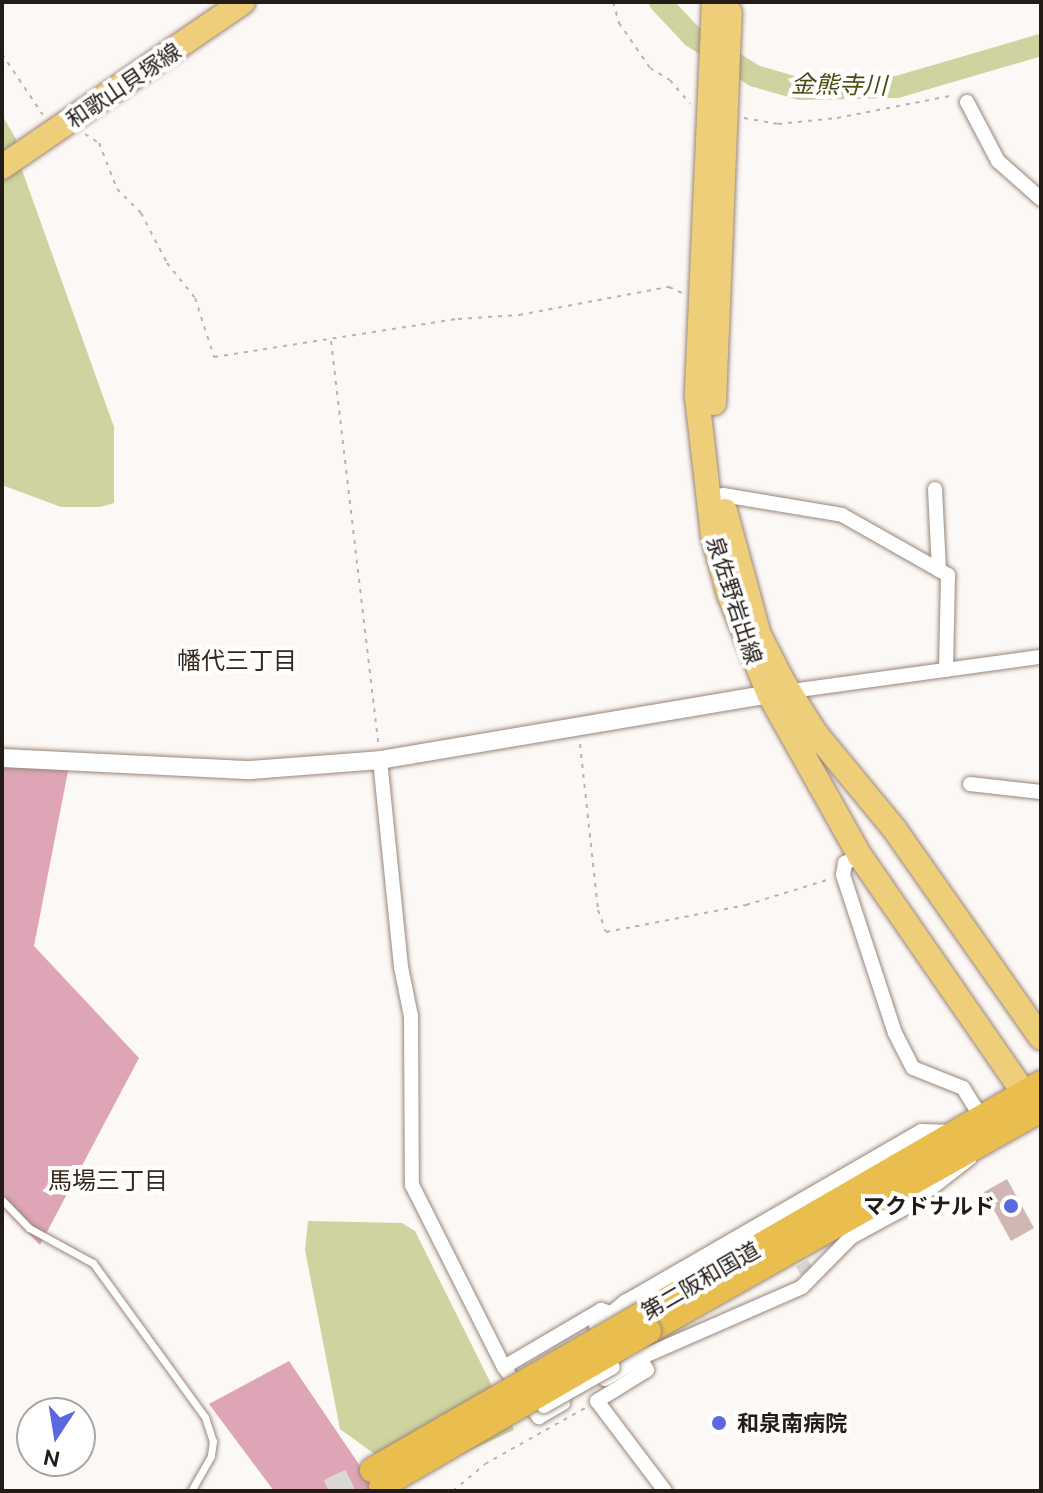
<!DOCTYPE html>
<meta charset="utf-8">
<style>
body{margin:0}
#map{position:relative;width:1043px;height:1493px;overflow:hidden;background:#fcf8f5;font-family:Ubuntu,"Noto Sans JP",sans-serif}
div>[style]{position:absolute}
.forest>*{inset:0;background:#dea5b6}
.water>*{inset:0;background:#ced39f}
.river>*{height:22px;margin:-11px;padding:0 11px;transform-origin:11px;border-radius:11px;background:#ced39f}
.building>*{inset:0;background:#d0b7b4}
.minor-tunnel>*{height:14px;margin-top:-7px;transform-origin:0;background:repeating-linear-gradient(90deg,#dbd7d4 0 14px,transparent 0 21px)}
.trunk-tunnel>*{height:24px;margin-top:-12px;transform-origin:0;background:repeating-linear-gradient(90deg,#dbd7d4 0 24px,transparent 0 36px)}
.path>*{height:2px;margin-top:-1px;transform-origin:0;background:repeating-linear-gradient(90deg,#b9b4b1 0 4px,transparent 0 10px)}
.roads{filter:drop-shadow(0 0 2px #998679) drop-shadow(0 0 2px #998679)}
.service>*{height:7px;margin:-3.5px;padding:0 3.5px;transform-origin:3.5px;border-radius:3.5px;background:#fff}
.minor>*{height:14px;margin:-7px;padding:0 7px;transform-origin:7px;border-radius:7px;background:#fff}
.tertiary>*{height:18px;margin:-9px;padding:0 9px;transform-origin:9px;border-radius:9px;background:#fff}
.primary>*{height:24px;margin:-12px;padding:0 12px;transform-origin:12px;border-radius:12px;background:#efce7a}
.trunk>*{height:24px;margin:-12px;padding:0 12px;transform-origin:12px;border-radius:12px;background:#eabe4e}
.bridges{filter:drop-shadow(0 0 2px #998679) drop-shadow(0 0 2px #998679)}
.minor-bridge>*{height:14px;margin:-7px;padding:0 7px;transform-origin:7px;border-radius:7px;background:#fff}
.trunk-bridge>*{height:24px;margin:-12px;padding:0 12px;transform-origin:12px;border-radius:12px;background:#eabe4e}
.dots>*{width:22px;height:22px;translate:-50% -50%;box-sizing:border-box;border:4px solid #fff;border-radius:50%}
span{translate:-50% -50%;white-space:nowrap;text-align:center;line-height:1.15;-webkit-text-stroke:8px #fff;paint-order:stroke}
.street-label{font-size:22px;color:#221b16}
.poi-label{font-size:22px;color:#221b16;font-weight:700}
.right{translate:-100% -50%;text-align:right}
.left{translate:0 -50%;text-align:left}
.water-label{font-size:24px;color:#484b0f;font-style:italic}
.neighbourhood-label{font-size:24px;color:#37281d}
.frame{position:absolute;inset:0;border:4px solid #221b16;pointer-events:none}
.north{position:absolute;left:16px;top:1397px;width:80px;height:80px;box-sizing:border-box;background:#fff;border:2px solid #a7a4a2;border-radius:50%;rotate:192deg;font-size:22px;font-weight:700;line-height:32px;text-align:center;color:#221b16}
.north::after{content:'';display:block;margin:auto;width:28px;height:36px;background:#5a69e0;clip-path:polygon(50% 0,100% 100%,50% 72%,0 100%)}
</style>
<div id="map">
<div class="forest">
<div style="clip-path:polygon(2px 758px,70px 761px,34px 946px,139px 1058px,40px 1245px,2px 1206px)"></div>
<div style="clip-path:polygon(289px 1361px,377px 1491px,274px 1491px,209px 1404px)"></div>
</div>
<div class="water">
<div style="clip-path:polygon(2px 115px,16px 139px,22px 170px,114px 427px,114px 503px,100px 507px,61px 507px,2px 485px)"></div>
<div style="clip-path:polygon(308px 1221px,402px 1223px,415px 1231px,514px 1430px,409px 1479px,340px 1429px,305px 1250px)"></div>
</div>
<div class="river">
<div style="left:660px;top:2px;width:48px;rotate:46.7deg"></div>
<div style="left:693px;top:37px;width:73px;rotate:32.2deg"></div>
<div style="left:755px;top:76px;width:47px;rotate:16.1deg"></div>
<div style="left:800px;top:89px;width:97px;rotate:-1.2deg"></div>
<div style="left:897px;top:87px;width:150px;rotate:-16.3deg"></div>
</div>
<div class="building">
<div style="clip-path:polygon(1007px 1179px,1034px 1228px,1011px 1241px,984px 1192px)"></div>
</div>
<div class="minor-tunnel">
<div style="left:791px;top:1245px;width:31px;rotate:59deg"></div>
</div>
<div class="trunk-tunnel">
<div style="left:329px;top:1491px;width:32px;rotate:-26deg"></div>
</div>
<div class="path">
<div style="left:613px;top:2px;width:22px;rotate:74deg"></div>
<div style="left:619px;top:23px;width:55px;rotate:55.4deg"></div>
<div style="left:650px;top:68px;width:23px;rotate:31deg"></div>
<div style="left:670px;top:80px;width:31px;rotate:50deg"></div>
<div style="left:2px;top:54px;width:73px;rotate:56.1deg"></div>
<div style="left:744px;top:118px;width:35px;rotate:10deg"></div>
<div style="left:778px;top:124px;width:59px;rotate:-5.8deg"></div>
<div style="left:837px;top:118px;width:120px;rotate:-11deg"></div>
<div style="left:85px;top:134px;width:17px;rotate:33deg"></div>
<div style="left:99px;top:143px;width:49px;rotate:68.6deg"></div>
<div style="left:117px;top:189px;width:34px;rotate:45deg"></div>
<div style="left:141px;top:213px;width:56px;rotate:62.5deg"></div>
<div style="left:167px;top:263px;width:45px;rotate:51.3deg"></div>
<div style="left:195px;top:298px;width:62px;rotate:72.1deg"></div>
<div style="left:214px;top:357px;width:247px;rotate:-8.9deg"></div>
<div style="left:458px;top:319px;width:61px;rotate:-3.8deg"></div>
<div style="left:519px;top:315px;width:153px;rotate:-10.6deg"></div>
<div style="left:669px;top:287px;width:17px;rotate:25deg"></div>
<div style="left:331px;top:341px;width:406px;rotate:83.3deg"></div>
<div style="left:580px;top:744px;width:167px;rotate:83.8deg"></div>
<div style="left:598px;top:910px;width:23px;rotate:70deg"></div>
<div style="left:606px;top:932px;width:143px;rotate:-10.9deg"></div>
<div style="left:746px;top:905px;width:88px;rotate:-17.2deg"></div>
<div style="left:453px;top:1491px;width:42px;rotate:-40.2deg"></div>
<div style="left:485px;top:1464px;width:117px;rotate:-29.2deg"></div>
</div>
<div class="roads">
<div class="service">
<div style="left:2px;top:1200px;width:39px;rotate:46deg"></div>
<div style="left:29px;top:1228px;width:73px;rotate:28.7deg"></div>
<div style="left:93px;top:1263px;width:190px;rotate:54deg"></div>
<div style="left:205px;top:1417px;width:25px;rotate:72deg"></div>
<div style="left:213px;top:1441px;width:15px;rotate:98deg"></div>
<div style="left:211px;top:1456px;width:40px;rotate:119.7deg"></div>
</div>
<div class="minor">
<div style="left:967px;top:102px;width:67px;rotate:62.3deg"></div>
<div style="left:998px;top:161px;width:57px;rotate:41.5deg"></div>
<div style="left:935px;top:489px;width:81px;rotate:87.2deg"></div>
<div style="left:723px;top:495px;width:121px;rotate:9.5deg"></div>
<div style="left:842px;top:515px;width:122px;rotate:29.5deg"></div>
<div style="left:948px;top:575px;width:95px;rotate:91.2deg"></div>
<div style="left:784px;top:692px;width:259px;rotate:-7.8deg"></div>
<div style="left:380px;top:760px;width:208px;rotate:84.2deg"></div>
<div style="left:401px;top:967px;width:50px;rotate:78.5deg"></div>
<div style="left:411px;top:1016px;width:169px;rotate:89.7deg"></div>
<div style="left:412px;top:1185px;width:204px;rotate:63.2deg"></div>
<div style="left:970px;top:784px;width:71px;rotate:6.4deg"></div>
<div style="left:860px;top:856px;width:17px;rotate:155deg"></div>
<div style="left:845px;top:863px;width:12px;rotate:99deg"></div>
<div style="left:843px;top:875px;width:166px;rotate:71.8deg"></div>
<div style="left:895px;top:1033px;width:39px;rotate:63deg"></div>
<div style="left:913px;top:1068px;width:54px;rotate:21.8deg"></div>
<div style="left:963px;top:1088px;width:36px;rotate:58deg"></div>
<div style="left:596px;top:1326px;width:38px;rotate:-40deg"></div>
<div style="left:625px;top:1302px;width:342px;rotate:-30deg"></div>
<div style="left:921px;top:1131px;width:32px;rotate:2deg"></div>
<div style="left:633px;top:1361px;width:184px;rotate:-23.6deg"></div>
<div style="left:802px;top:1287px;width:70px;rotate:-45.6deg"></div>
<div style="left:851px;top:1237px;width:65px;rotate:-28.5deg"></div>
<div style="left:908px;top:1206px;width:78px;rotate:-37.7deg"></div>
<div style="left:509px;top:1374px;width:9px;rotate:-126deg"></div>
<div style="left:504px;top:1367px;width:113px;rotate:-30.4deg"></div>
<div style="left:601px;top:1310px;width:14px;rotate:17deg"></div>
<div style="left:614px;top:1314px;width:65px;rotate:59.5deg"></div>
<div style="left:647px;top:1370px;width:59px;rotate:148.2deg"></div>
<div style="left:597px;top:1401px;width:113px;rotate:52.9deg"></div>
<div style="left:605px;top:1379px;width:39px;rotate:-30deg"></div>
<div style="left:525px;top:1398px;width:24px;rotate:54deg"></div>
<div style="left:539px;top:1417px;width:28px;rotate:-30deg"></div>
</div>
<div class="tertiary">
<div style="left:2px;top:758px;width:249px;rotate:2.8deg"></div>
<div style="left:251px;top:770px;width:129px;rotate:-4.4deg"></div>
<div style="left:380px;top:760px;width:395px;rotate:-9.6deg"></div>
</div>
<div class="primary">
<div style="left:714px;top:2px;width:395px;rotate:92.5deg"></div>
<div style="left:697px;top:397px;width:140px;rotate:83.4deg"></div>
<div style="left:713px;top:536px;width:60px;rotate:74.6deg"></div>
<div style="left:729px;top:594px;width:108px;rotate:68.2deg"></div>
<div style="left:769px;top:694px;width:186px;rotate:60.7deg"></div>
<div style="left:860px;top:856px;width:308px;rotate:55.3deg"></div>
<div style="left:2px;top:167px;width:292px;rotate:-34.4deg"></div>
<div style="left:714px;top:403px;width:391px;rotate:-87.7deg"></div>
<div style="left:725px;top:511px;width:129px;rotate:74.7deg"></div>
<div style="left:759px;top:635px;width:53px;rotate:62.9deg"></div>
<div style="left:783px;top:682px;width:62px;rotate:57.6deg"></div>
<div style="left:816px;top:734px;width:124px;rotate:50.5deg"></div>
<div style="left:895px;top:830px;width:254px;rotate:54.9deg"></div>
</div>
<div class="trunk">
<div style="left:642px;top:1314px;width:461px;rotate:-30.1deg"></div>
<div style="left:649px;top:1331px;width:450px;rotate:-29.4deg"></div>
</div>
</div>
<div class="bridges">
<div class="minor-bridge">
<div style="left:544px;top:1406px;width:79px;rotate:-29.5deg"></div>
</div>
<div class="trunk-bridge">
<div style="left:372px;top:1470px;width:312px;rotate:-30deg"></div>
<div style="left:381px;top:1487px;width:310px;rotate:-30.2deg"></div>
</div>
</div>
<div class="dots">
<div style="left:1011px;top:1206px;background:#5a69e0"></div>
<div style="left:719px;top:1423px;background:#5a69e0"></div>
</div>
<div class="street-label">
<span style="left:123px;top:85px;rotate:-34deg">和歌山貝塚線</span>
<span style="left:735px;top:600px;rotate:72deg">泉佐野岩出線</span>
<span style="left:700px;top:1280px;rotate:-30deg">第二阪和国道</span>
</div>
<div class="poi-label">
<span class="right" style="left:995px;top:1206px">マクドナルド</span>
<span class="left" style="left:737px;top:1423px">和泉南病院</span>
</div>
<div class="water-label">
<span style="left:839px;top:85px;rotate:1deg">金熊寺川</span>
</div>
<div class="neighbourhood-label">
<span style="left:237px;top:661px">幡代三丁目</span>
<span style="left:108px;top:1181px">馬場三丁目</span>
</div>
<div class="frame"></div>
<div class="north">N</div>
</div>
